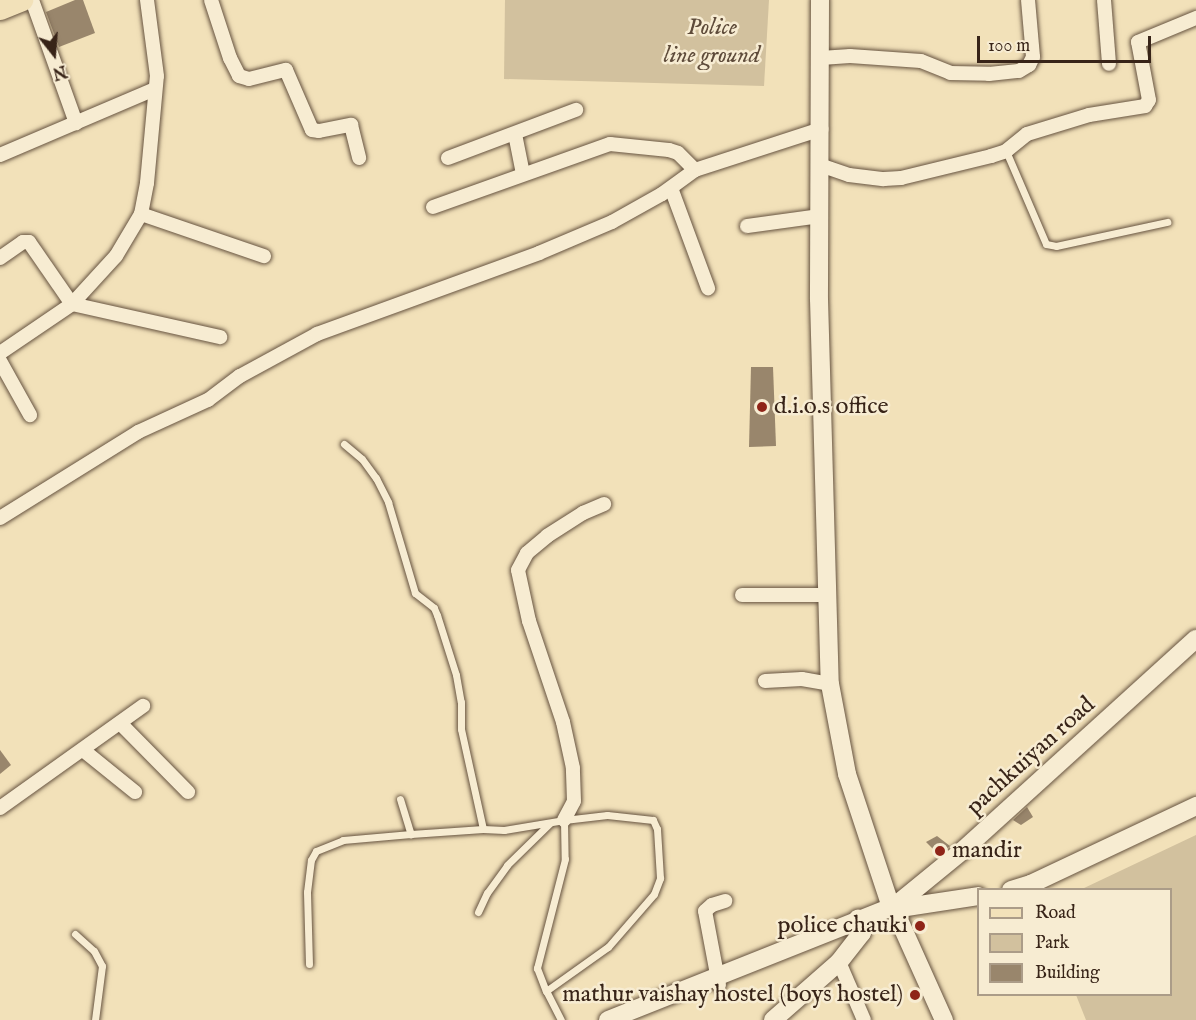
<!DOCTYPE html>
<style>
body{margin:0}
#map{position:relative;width:1196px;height:1020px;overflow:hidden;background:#f2e1b9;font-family:"IM FELL English",serif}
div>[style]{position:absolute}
.green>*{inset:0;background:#d2c19e}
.building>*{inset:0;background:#99866c}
.roads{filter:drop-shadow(0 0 2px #665340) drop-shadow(0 0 2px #665340)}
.lane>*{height:7px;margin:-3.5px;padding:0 3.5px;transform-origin:3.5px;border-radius:3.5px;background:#f7ecd2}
.street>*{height:14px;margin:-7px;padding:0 7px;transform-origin:7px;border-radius:7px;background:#f7ecd2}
.secondary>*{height:18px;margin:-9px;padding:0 9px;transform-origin:9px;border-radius:9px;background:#f7ecd2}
.primary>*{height:21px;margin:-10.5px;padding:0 10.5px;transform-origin:10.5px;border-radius:10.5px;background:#f2e1b9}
.dots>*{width:16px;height:16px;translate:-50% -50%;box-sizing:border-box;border:3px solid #f7ecd2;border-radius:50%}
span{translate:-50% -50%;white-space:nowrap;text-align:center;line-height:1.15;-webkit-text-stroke:5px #f7ecd2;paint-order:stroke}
.park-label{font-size:24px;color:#5e4b3a;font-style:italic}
.poi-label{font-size:24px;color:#382418}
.left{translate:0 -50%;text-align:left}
.right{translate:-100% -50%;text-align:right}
.street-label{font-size:24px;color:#382418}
.legend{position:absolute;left:977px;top:888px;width:195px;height:108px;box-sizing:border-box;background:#f7ecd2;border:2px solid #ab9c88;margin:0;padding:8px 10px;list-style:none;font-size:18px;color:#382418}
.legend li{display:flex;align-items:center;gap:12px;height:30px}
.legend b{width:30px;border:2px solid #ab9c88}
.north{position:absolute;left:24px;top:24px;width:60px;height:60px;-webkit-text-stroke:4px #f7ecd2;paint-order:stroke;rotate:163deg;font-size:16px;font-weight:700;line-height:24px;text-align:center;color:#382418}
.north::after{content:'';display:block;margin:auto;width:21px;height:27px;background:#382418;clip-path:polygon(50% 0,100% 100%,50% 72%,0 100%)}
.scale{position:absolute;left:977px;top:36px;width:174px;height:27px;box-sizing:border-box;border:3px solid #382418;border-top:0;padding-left:8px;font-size:18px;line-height:21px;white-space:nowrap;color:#382418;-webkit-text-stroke:4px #f7ecd2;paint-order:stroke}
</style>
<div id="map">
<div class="green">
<div style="clip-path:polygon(505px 0,769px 0,764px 86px,504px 79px)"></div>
<div style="clip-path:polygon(1196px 835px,1196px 1020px,1086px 1020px,1076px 995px,1170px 994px,1170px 890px,1082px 889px)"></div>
</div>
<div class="building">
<div style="clip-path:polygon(75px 0,83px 0,95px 33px,59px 47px,46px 12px)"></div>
<div style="clip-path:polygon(751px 367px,773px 367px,776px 446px,749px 447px)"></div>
<div style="clip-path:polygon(0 750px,11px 765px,0 774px)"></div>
<div style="clip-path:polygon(1027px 807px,1033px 817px,1021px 825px,1013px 820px)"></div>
<div style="clip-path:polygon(937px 836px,950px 846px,939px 855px,926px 842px)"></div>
</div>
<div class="roads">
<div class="lane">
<div style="left:1006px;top:151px;width:101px;rotate:66.7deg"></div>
<div style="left:1046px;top:244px;width:10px;rotate:11deg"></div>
<div style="left:1056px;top:246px;width:114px;rotate:-12.2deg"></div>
<div style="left:344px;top:444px;width:23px;rotate:40deg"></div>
<div style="left:362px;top:459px;width:24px;rotate:54deg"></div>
<div style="left:376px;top:478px;width:27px;rotate:63deg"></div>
<div style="left:388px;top:502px;width:95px;rotate:73.5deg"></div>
<div style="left:415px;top:593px;width:24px;rotate:38deg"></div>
<div style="left:434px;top:608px;width:8px;rotate:67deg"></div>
<div style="left:437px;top:615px;width:63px;rotate:72.4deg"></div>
<div style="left:456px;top:675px;width:27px;rotate:80deg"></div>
<div style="left:461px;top:702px;width:27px;rotate:90deg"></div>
<div style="left:461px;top:729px;width:102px;rotate:77.6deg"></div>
<div style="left:483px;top:829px;width:21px;rotate:3deg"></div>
<div style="left:504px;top:830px;width:61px;rotate:-9.5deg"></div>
<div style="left:564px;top:820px;width:39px;rotate:89deg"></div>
<div style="left:565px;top:859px;width:113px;rotate:104.4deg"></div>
<div style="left:537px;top:968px;width:25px;rotate:69deg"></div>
<div style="left:400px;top:799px;width:37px;rotate:73deg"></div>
<div style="left:411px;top:834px;width:72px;rotate:-4deg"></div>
<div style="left:478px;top:912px;width:21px;rotate:-65deg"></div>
<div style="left:487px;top:893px;width:34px;rotate:-54deg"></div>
<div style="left:507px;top:865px;width:60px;rotate:-44.3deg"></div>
<div style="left:75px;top:934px;width:25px;rotate:42deg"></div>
<div style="left:94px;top:951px;width:17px;rotate:62deg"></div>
<div style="left:102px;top:966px;width:54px;rotate:97.4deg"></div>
<div style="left:309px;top:964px;width:72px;rotate:-91.6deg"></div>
<div style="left:307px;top:892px;width:32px;rotate:-83deg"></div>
<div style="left:311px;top:860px;width:10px;rotate:-61deg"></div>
<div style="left:316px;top:851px;width:29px;rotate:-22deg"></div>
<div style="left:343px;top:840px;width:68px;rotate:-5deg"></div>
<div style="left:561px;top:1020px;width:33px;rotate:-117deg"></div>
<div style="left:546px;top:991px;width:76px;rotate:-35.4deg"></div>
<div style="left:608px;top:947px;width:70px;rotate:-49deg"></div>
<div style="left:654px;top:894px;width:17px;rotate:-69deg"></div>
<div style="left:660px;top:878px;width:49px;rotate:-93.5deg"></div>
<div style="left:657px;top:829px;width:10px;rotate:-114deg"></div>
<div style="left:653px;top:820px;width:46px;rotate:-173.8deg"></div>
<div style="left:607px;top:815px;width:43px;rotate:173.4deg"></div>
</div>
<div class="street">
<div style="left:32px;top:0;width:131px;rotate:70.3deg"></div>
<div style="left:211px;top:0;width:61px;rotate:71.9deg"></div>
<div style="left:230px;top:58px;width:20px;rotate:63deg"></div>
<div style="left:239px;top:76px;width:10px;rotate:17deg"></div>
<div style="left:249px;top:79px;width:38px;rotate:-14deg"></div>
<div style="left:286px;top:70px;width:65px;rotate:66.6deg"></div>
<div style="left:312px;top:130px;width:7px;rotate:8deg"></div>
<div style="left:319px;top:131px;width:33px;rotate:-11deg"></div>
<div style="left:351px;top:125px;width:34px;rotate:76deg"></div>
<div style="left:1104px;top:0;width:64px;rotate:85.5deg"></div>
<div style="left:821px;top:58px;width:29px;rotate:-4deg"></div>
<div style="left:850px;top:56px;width:71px;rotate:4deg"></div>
<div style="left:921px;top:61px;width:31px;rotate:22deg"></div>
<div style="left:950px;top:73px;width:39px;rotate:1deg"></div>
<div style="left:989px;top:74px;width:30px;rotate:-6deg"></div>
<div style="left:1019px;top:71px;width:12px;rotate:-31deg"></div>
<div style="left:1029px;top:65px;width:9px;rotate:-63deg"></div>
<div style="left:1033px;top:57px;width:57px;rotate:-95deg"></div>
<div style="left:515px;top:134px;width:41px;rotate:78.7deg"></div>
<div style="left:0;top:155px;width:168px;rotate:-23.1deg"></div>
<div style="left:448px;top:158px;width:137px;rotate:-20.6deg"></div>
<div style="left:820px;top:165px;width:31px;rotate:19deg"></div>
<div style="left:849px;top:175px;width:35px;rotate:7deg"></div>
<div style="left:884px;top:179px;width:17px;rotate:-3deg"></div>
<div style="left:901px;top:178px;width:93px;rotate:-13.7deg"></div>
<div style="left:991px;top:156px;width:16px;rotate:-18deg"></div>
<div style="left:1006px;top:151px;width:27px;rotate:-39deg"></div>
<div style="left:1027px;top:134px;width:65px;rotate:-17deg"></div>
<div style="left:1089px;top:115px;width:57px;rotate:-9.1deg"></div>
<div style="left:1145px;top:106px;width:7px;rotate:-56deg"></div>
<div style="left:1149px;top:100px;width:59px;rotate:-100.7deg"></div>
<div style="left:1138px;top:42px;width:63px;rotate:-22.5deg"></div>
<div style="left:671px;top:188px;width:107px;rotate:69.7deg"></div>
<div style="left:433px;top:207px;width:188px;rotate:-19.6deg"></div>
<div style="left:610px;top:144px;width:59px;rotate:5.8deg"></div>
<div style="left:669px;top:150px;width:9px;rotate:18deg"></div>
<div style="left:678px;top:153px;width:24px;rotate:45deg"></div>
<div style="left:141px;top:214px;width:130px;rotate:18.9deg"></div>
<div style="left:747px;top:226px;width:74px;rotate:-7.8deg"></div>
<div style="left:0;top:258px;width:28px;rotate:-35deg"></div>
<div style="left:23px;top:242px;width:6px"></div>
<div style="left:29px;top:242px;width:75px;rotate:55.3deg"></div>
<div style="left:72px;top:304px;width:152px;rotate:12.6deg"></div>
<div style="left:0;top:353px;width:87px;rotate:-34.2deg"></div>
<div style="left:72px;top:304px;width:65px;rotate:-47.5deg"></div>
<div style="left:116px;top:256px;width:49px;rotate:-59.2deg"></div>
<div style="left:141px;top:214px;width:32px;rotate:-79deg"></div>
<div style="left:147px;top:183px;width:107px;rotate:-84.7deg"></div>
<div style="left:157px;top:76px;width:77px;rotate:-97.5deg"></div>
<div style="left:0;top:361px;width:62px;rotate:60.9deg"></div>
<div style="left:0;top:518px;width:163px;rotate:-31.9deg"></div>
<div style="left:138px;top:432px;width:77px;rotate:-24.6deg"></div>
<div style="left:208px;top:400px;width:40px;rotate:-37deg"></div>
<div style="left:240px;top:376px;width:88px;rotate:-28.6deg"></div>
<div style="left:317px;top:334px;width:236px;rotate:-20deg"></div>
<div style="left:539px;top:253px;width:79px;rotate:-23deg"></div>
<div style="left:612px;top:222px;width:57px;rotate:-29.2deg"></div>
<div style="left:662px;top:194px;width:41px;rotate:-36deg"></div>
<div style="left:695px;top:170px;width:133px;rotate:-18deg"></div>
<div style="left:742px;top:595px;width:84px"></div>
<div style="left:765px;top:681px;width:37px;rotate:-3deg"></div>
<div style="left:802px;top:679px;width:28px;rotate:10deg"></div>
<div style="left:120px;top:723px;width:97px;rotate:45.4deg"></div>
<div style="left:83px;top:750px;width:67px;rotate:38.9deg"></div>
<div style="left:0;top:808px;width:176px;rotate:-35.5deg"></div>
<div style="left:564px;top:820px;width:21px;rotate:-62deg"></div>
<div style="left:574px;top:801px;width:33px;rotate:-92deg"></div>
<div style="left:573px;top:768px;width:47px;rotate:-102.3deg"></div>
<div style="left:563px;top:722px;width:107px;rotate:-108.6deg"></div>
<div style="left:529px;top:621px;width:52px;rotate:-102.2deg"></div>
<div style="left:518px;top:570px;width:19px;rotate:-62deg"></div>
<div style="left:527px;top:553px;width:26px;rotate:-40deg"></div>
<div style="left:547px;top:536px;width:43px;rotate:-32.6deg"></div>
<div style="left:583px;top:513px;width:23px;rotate:-23deg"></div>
<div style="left:839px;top:962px;width:63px;rotate:66.7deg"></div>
<div style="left:719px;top:985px;width:75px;rotate:-100.7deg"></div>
<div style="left:705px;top:911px;width:9px;rotate:-41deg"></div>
<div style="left:712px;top:905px;width:14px;rotate:-17deg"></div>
</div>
<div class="secondary">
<div style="left:820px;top:0;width:299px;rotate:90.2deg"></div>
<div style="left:819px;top:299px;width:385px;rotate:88.4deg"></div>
<div style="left:830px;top:684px;width:92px;rotate:79.3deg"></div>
<div style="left:847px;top:774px;width:137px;rotate:71.7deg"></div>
<div style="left:1011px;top:890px;width:21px;rotate:-17deg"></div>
<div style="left:1031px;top:884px;width:183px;rotate:-25.3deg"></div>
<div style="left:896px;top:905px;width:85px;rotate:-39.3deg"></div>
<div style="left:962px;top:851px;width:316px;rotate:-42.2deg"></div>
<div style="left:900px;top:908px;width:79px;rotate:-8.7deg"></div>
<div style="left:899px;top:920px;width:110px;rotate:65.8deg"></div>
<div style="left:608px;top:1020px;width:297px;rotate:-21.7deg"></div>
<div style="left:773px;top:1020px;width:88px;rotate:-41.3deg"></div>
<div style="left:839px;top:962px;width:37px;rotate:-52deg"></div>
<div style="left:862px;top:933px;width:15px;rotate:-106deg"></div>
</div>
<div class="primary">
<div style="left:0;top:9px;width:24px;rotate:-22deg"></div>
</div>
</div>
<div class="dots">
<div style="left:762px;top:407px;background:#8f2418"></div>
<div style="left:940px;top:851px;background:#8f2418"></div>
<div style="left:920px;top:926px;background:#8f2418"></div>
<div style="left:915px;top:995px;background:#8f2418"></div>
</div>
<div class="park-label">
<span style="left:712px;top:42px">Police<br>line ground</span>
</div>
<div class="poi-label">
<span class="left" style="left:774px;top:407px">d.i.o.s office</span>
<span class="left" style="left:952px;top:851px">mandir</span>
<span class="right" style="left:908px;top:926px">police chauki</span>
<span class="right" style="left:903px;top:995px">mathur vaishay hostel (boys hostel)</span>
</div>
<div class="street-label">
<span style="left:1031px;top:756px;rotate:-42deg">pachkuiyan road</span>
</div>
<ul class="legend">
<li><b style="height:8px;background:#f2e1b9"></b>Road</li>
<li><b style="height:16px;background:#d2c19e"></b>Park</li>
<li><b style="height:16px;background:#99866c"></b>Building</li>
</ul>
<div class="north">N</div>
<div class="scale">100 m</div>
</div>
